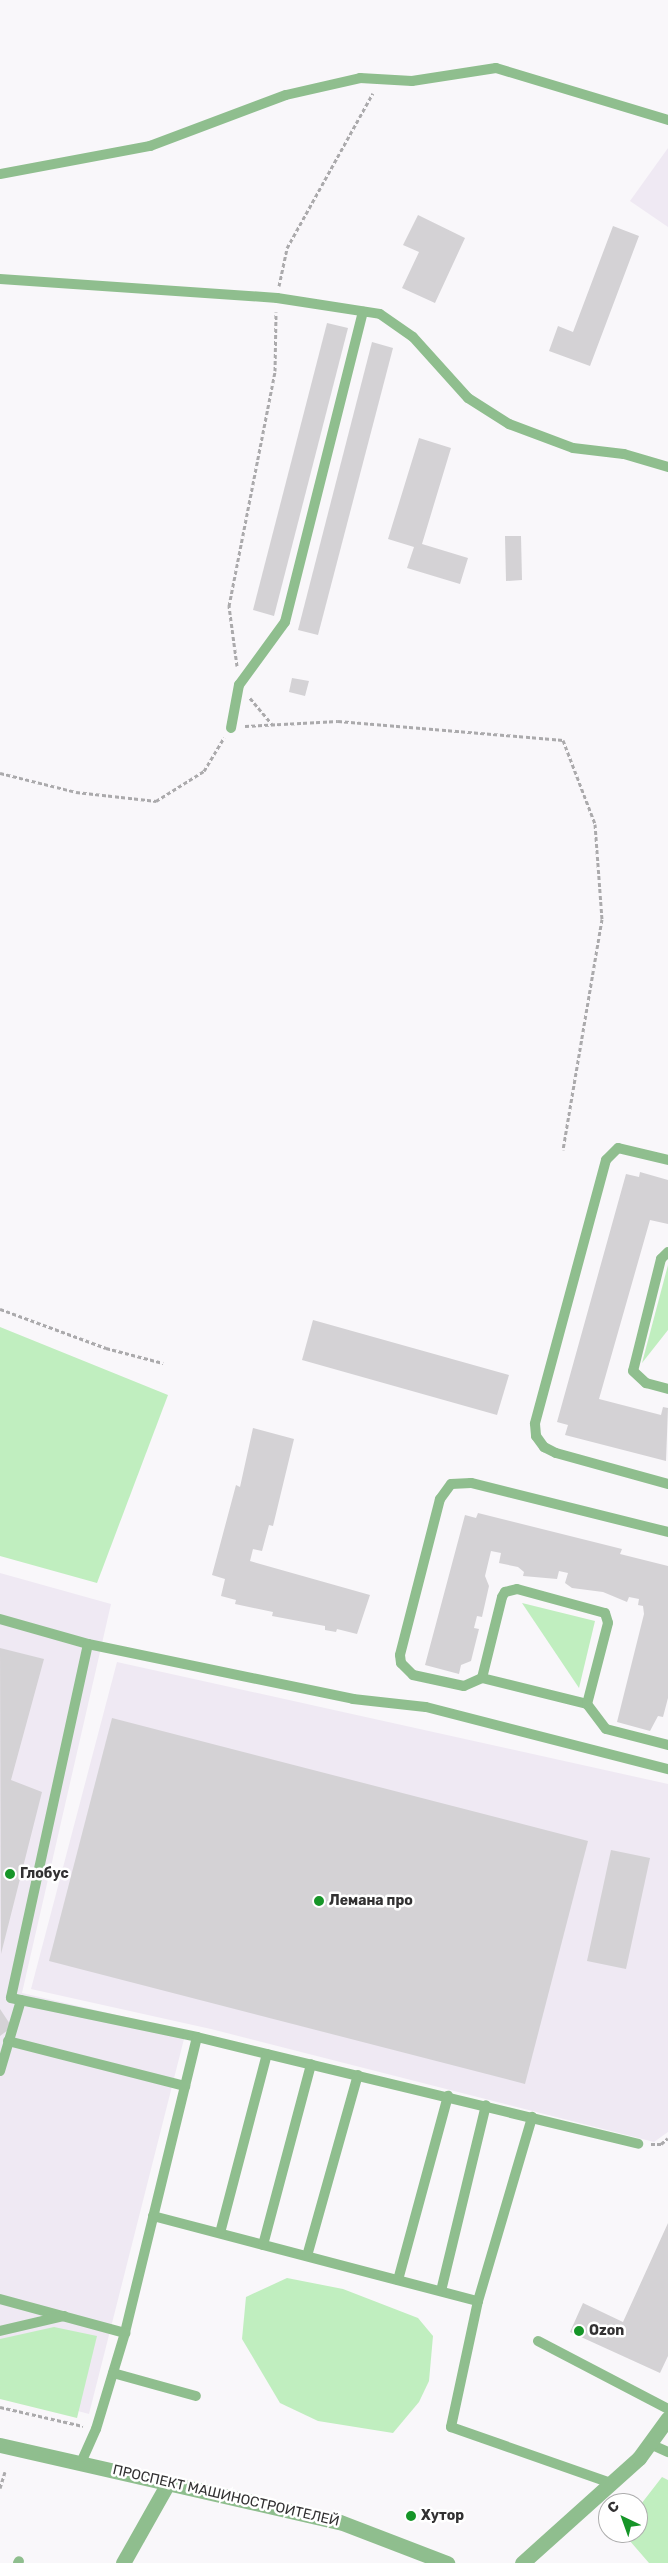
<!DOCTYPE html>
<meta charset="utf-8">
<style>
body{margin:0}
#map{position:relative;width:668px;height:2563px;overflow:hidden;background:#f9f7fa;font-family:Rubik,sans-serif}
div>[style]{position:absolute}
.built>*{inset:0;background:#efe9f3}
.green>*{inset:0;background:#c0eebf}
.building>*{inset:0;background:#d4d2d5}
.path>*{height:3px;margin-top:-1.5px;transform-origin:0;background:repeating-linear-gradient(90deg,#abaaac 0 4px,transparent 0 6.5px)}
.service>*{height:10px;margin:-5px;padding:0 5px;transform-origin:5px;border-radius:5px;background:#8fbe8e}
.tertiary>*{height:15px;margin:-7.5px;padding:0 7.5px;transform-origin:7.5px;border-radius:7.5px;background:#8fbe8e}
.dots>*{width:14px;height:14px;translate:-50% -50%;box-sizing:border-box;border:2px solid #fff;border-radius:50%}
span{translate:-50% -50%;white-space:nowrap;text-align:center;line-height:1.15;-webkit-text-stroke:5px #fff;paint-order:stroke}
.poi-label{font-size:14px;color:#323132;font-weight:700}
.left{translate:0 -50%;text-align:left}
.street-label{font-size:14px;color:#323132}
.north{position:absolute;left:598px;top:2493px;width:50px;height:50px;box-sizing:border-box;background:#fff;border:1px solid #adadad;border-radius:50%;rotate:318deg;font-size:14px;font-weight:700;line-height:20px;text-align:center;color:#323132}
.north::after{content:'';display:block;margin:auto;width:18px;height:22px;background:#169528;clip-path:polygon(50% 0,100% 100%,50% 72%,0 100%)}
</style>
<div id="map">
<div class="built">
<div style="clip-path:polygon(668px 148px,668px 227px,630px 201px)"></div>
<div style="clip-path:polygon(0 1573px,111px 1604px,22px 1993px,186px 2031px,89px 2414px,0 2390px)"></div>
<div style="clip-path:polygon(117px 1662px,668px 1784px,668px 2132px,654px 2142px,211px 2029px,31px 1989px)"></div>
</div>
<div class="green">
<div style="clip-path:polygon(668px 1265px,668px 1330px,642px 1363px)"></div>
<div style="clip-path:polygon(0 1327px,168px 1395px,97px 1583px,0 1556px)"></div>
<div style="clip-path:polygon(522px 1603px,595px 1621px,579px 1688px)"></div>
<div style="clip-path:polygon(287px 2278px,343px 2289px,418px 2318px,433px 2336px,429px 2381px,419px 2402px,393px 2433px,318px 2421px,280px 2403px,242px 2339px,246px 2297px)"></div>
<div style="clip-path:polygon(54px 2327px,97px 2336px,77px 2418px,0 2399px,0 2339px)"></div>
<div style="clip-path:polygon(662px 2477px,668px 2480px,668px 2563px,649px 2563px,623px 2533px,638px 2533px,638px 2508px)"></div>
</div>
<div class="building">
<div style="clip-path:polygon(418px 215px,465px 238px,435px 303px,402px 288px,419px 252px,403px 245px)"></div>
<div style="clip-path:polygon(613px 226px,639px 236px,590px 366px,549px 351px,558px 326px,573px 332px)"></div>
<div style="clip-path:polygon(327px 323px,348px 328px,274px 616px,253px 610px)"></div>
<div style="clip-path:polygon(372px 342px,393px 348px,318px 635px,298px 630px)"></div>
<div style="clip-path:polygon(419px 438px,451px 448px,422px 544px,468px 558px,460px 584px,407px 568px,414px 547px,388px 539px)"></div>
<div style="clip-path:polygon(505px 536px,521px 536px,522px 580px,506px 581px)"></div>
<div style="clip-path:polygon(292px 678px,309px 681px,305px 696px,289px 692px)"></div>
<div style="clip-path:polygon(640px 1172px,668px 1180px,668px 1224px,650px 1220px,599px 1399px,661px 1415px,663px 1407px,668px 1408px,666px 1461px,565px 1435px,568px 1425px,557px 1422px,626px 1174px,639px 1177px)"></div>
<div style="clip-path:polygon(313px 1320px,509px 1375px,497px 1415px,302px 1360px)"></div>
<div style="clip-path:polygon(253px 1428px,294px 1439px,273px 1526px,269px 1525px,262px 1551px,253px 1549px,250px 1561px,370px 1595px,357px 1634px,337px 1629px,336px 1632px,325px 1630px,325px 1626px,272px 1616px,273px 1612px,235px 1604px,236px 1600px,221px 1596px,225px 1579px,212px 1575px,236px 1485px,240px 1487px)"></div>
<div style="clip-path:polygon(478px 1513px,622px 1549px,620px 1554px,668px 1566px,668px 1698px,663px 1717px,658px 1716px,650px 1731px,617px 1722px,644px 1614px,643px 1606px,638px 1605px,639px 1599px,629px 1597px,627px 1602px,603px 1592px,572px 1588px,565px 1583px,568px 1573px,559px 1571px,557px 1579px,523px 1576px,524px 1572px,518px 1567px,499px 1563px,501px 1553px,491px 1551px,485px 1576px,489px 1586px,482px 1617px,477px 1616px,474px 1628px,479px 1629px,471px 1661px,461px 1665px,459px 1674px,425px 1665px,465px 1515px,476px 1518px)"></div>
<div style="clip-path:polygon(0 1648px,44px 1659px,11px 1780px,42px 1792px,1px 1954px)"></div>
<div style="clip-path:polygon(112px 1718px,588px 1841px,525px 2084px,49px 1961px)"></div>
<div style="clip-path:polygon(611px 1850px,650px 1858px,626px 1969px,587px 1961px)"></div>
<div style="clip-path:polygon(0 2009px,12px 2027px,0 2036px)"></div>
<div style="clip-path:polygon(668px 2223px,668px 2356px,660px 2373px,570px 2332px,583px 2303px,623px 2322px)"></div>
</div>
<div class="path">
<div style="left:279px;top:286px;width:39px;rotate:-78deg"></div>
<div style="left:287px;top:248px;width:177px;rotate:-61deg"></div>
<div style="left:237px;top:666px;width:61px;rotate:-97.6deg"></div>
<div style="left:229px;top:606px;width:239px;rotate:-78.9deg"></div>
<div style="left:275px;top:371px;width:59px;rotate:-89deg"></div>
<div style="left:250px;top:698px;width:34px;rotate:50deg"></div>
<div style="left:245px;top:726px;width:93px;rotate:-3.1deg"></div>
<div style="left:338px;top:721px;width:226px;rotate:4.8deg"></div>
<div style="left:563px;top:740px;width:90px;rotate:69.1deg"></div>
<div style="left:595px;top:824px;width:95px;rotate:85.8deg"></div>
<div style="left:602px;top:919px;width:234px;rotate:99.6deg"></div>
<div style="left:0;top:773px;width:78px;rotate:14deg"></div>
<div style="left:76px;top:792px;width:81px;rotate:6.4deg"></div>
<div style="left:156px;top:801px;width:57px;rotate:-32deg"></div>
<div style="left:204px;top:771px;width:39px;rotate:-59deg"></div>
<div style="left:0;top:1309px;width:113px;rotate:20.2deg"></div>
<div style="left:106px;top:1348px;width:59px;rotate:14.7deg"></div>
<div style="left:651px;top:2144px;width:10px"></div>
<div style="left:661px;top:2144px;width:9px;rotate:-41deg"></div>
<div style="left:0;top:2407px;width:85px;rotate:12.9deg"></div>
<div style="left:0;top:2488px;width:17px;rotate:-73deg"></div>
</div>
<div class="service">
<div style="left:0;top:174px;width:153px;rotate:-10.6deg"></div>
<div style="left:150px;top:146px;width:145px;rotate:-20.6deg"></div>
<div style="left:286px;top:95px;width:76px;rotate:-12.9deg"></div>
<div style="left:360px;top:78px;width:52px;rotate:3.3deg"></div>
<div style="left:412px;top:81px;width:85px;rotate:-8.8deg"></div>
<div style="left:496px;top:68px;width:180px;rotate:16.8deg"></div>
<div style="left:0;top:279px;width:278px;rotate:3.9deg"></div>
<div style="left:277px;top:298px;width:104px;rotate:8.8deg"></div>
<div style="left:380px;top:314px;width:40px;rotate:34.9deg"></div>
<div style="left:413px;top:337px;width:82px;rotate:48deg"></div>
<div style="left:468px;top:398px;width:49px;rotate:32.4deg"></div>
<div style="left:509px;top:424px;width:68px;rotate:20.6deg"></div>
<div style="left:573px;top:448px;width:51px;rotate:6.7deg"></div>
<div style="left:624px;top:454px;width:46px;rotate:16.5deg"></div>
<div style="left:231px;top:728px;width:44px;rotate:-79.5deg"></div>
<div style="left:239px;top:685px;width:78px;rotate:-53.9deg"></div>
<div style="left:285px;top:622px;width:320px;rotate:-75.9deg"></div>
<div style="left:668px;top:1160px;width:51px;rotate:-166.5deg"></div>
<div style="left:618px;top:1148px;width:17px;rotate:135deg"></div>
<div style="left:606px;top:1160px;width:273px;rotate:105.1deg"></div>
<div style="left:535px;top:1424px;width:12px;rotate:85deg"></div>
<div style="left:536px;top:1436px;width:14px;rotate:54deg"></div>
<div style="left:544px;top:1447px;width:13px;rotate:27deg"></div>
<div style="left:556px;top:1453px;width:116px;rotate:15.5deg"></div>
<div style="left:668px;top:1252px;width:10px;rotate:135deg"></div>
<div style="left:661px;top:1259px;width:115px;rotate:104deg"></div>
<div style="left:633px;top:1371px;width:18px;rotate:43deg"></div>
<div style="left:646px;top:1383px;width:23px;rotate:15deg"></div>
<div style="left:668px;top:1532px;width:203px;rotate:-166deg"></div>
<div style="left:471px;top:1483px;width:20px;rotate:177deg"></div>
<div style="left:451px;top:1484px;width:19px;rotate:126deg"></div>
<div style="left:440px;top:1499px;width:161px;rotate:104.4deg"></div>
<div style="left:400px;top:1655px;width:8px;rotate:83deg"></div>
<div style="left:401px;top:1663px;width:17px;rotate:45deg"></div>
<div style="left:413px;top:1675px;width:52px;rotate:12.2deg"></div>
<div style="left:464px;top:1686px;width:20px;rotate:-24deg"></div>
<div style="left:482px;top:1678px;width:108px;rotate:13.9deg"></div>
<div style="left:587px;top:1704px;width:31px;rotate:53deg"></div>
<div style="left:606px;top:1729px;width:64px;rotate:14.5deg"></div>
<div style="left:0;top:1619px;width:91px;rotate:15.9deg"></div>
<div style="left:88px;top:1644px;width:362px;rotate:102.3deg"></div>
<div style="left:11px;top:1998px;width:190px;rotate:11.8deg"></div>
<div style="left:197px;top:2037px;width:305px;rotate:103.7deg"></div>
<div style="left:88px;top:1644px;width:271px;rotate:11.7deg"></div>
<div style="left:353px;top:1699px;width:73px;rotate:6.3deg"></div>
<div style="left:426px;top:1707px;width:250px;rotate:14.4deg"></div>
<div style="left:482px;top:1678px;width:83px;rotate:-76.1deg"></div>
<div style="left:502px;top:1597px;width:6px;rotate:-59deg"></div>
<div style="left:505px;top:1592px;width:12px;rotate:-14deg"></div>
<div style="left:517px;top:1589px;width:91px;rotate:15.3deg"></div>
<div style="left:605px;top:1613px;width:10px;rotate:73deg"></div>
<div style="left:608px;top:1623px;width:84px;rotate:104.5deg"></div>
<div style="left:197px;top:2037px;width:454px;rotate:13.6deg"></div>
<div style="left:8px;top:2041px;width:183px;rotate:14.3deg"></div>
<div style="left:0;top:2071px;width:74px;rotate:-73.5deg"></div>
<div style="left:153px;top:2216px;width:336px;rotate:14.7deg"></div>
<div style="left:478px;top:2301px;width:129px;rotate:102.1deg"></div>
<div style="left:451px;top:2427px;width:170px;rotate:19.3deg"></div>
<div style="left:220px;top:2233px;width:185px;rotate:-75.3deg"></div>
<div style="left:263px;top:2245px;width:187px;rotate:-75.1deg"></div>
<div style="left:307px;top:2256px;width:188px;rotate:-74.3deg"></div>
<div style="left:398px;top:2280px;width:191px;rotate:-74.8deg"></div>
<div style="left:441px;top:2291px;width:191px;rotate:-76.4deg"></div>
<div style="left:0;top:2299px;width:130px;rotate:15.2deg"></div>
<div style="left:125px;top:2333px;width:100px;rotate:106.8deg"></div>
<div style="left:96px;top:2429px;width:36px;rotate:114deg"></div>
<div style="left:478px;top:2301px;width:192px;rotate:-73.6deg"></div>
<div style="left:0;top:2331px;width:66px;rotate:-13.2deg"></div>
<div style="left:538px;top:2341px;width:147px;rotate:27.6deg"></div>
<div style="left:113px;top:2373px;width:86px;rotate:15.5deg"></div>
<div style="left:650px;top:2444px;width:20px;rotate:24deg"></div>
<div style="left:18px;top:2563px;width:2px;rotate:-63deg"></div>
</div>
<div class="tertiary">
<div style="left:0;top:2445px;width:349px;rotate:12.8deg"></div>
<div style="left:340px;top:2522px;width:115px;rotate:21deg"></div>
<div style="left:123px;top:2563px;width:90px;rotate:-60.6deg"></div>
<div style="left:522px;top:2563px;width:157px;rotate:-41.9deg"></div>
<div style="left:639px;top:2458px;width:49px;rotate:-54.1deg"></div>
</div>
<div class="dots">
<div style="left:10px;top:1874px;background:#169528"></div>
<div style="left:319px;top:1901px;background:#169528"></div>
<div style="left:579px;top:2331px;background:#169528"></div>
<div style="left:411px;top:2516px;background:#169528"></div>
</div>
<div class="poi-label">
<span class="left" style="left:20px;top:1874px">Глобус</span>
<span class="left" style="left:329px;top:1901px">Лемана про</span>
<span class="left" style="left:589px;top:2331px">Ozon</span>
<span class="left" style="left:421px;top:2516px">Хутор</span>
</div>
<div class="street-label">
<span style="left:226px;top:2496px;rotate:13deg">ПРОСПЕКТ МАШИНОСТРОИТЕЛЕЙ</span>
</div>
<div class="north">С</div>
</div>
